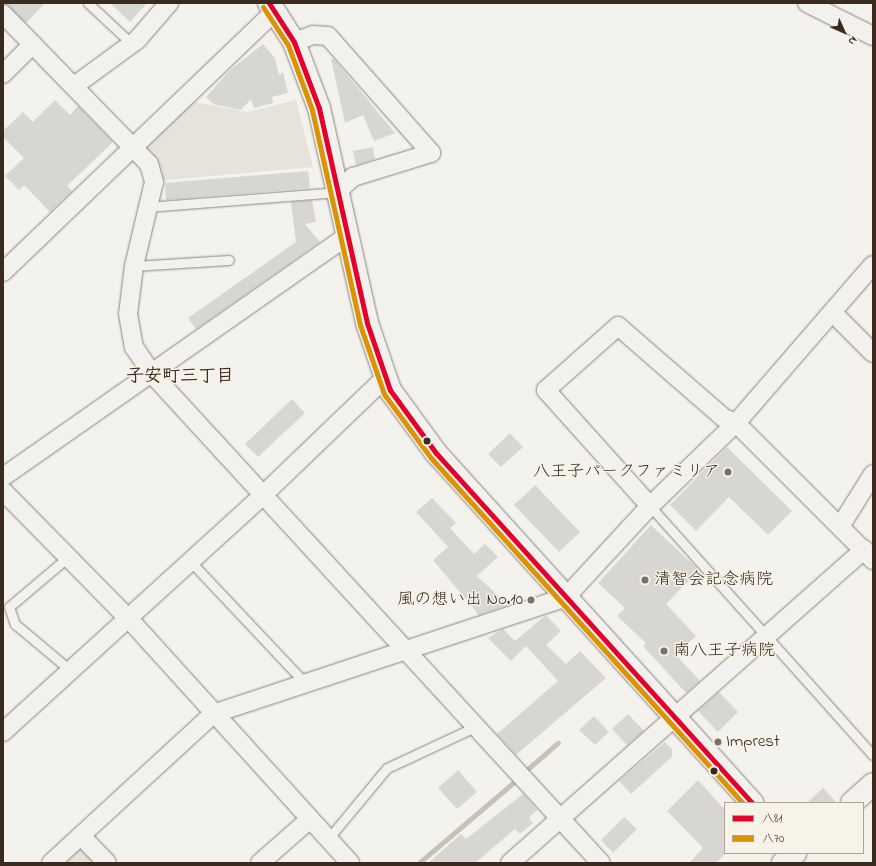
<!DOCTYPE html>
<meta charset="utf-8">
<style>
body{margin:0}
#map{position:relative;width:876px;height:866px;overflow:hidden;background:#f4f2ec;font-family:"Indie Flower","Klee One",sans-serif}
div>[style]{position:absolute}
.built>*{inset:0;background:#e7e2da}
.green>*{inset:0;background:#e6e3da}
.stream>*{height:4.5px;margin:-2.25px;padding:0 2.25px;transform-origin:2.25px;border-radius:2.25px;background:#c7c1b7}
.building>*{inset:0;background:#d8d6d2}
.roads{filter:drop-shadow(0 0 1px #898580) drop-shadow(0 0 1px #898580)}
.lane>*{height:9px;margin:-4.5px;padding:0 4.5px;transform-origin:4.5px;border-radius:4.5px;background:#f2f1ed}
.street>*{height:18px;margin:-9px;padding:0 9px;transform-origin:9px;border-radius:9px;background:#f2f1ed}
.secondary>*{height:22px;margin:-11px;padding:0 11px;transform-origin:11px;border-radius:11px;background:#f2f1ed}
.bus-1>*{height:5px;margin:-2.5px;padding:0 2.5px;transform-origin:2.5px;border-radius:2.5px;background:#e4002b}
.bus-2>*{height:5px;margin:-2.5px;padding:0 2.5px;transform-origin:2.5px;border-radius:2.5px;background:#db9304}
.dots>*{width:11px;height:11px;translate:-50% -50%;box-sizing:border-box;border:2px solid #f7f3e8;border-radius:50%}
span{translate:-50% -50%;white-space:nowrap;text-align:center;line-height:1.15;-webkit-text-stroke:3px #f7f3e8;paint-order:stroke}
.poi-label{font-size:17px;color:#3b2a1e}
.right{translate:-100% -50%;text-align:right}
.left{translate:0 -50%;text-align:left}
.neighbourhood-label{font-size:18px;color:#3b2a1e;font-weight:700}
.frame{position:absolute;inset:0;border:4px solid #3b2a1e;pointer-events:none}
.legend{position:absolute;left:724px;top:802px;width:140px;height:52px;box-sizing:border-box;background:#f7f3e8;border:1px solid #aca397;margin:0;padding:5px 7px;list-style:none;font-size:12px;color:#3b2a1e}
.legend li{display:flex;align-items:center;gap:8px;height:20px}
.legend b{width:20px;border:1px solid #aca397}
.north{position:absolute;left:824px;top:12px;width:40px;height:40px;-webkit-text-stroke:3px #f7f3e8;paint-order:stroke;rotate:135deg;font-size:11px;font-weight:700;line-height:16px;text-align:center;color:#3b2a1e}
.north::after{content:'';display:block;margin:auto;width:14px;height:18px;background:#3b2a1e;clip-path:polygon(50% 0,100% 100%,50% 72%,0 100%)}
</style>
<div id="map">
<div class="built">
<div style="clip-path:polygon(83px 846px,98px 863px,63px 863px)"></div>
</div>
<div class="green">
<div style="clip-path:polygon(296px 100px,313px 167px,156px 181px,142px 143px,189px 101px,248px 112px)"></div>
</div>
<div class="stream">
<div style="left:529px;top:768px;width:38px;rotate:-41deg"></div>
<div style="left:419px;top:863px;width:123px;rotate:-40.4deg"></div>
</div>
<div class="building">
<div style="clip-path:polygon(3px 3px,45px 3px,26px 23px)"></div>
<div style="clip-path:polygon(110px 3px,147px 3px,130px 22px)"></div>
<div style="clip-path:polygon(263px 44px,275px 58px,279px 75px,283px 72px,288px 93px,272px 97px,273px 103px,254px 108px,251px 99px,241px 110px,213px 104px,206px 97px,229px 71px)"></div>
<div style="clip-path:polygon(331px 59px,334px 59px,395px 133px,374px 141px,363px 115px,345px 123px)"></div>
<div style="clip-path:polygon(55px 100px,70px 115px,78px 106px,113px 142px,67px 186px,72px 191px,50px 212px,24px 185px,19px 190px,5px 176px,24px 158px,3px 137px,3px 131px,23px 112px,33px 122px)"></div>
<div style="clip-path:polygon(373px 147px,375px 159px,356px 165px,353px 151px)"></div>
<div style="clip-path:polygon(308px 171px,310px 188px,166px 200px,165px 183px)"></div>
<div style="clip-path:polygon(312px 200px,316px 222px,305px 224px,320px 242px,196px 329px,188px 318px,296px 242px,291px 202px)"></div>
<div style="clip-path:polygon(292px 399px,305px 413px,258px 457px,245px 444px)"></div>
<div style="clip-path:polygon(510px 433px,523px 447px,501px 467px,488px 454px)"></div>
<div style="clip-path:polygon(727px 447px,792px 511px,768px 535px,729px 497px,696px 531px,670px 505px)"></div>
<div style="clip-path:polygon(535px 485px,580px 532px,559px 552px,514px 505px)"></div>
<div style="clip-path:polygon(432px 498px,456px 523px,450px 528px,474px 554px,485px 544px,498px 557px,477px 576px,508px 605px,479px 615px,433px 560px,448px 547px,416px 512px)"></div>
<div style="clip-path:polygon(651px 525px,699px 570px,666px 604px,696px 636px,676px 655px,700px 681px,686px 693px,643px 646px,646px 643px,617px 616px,625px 608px,598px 583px)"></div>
<div style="clip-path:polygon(546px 615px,561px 631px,546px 645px,566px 664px,580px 651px,606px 678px,516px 755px,497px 734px,558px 681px,526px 646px,511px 661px,488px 638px,503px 629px,515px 641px)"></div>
<div style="clip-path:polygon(719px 692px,738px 712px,718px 732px,698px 711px)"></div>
<div style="clip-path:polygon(628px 714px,644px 731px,627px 745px,612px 729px)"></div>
<div style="clip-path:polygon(594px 716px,609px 732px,595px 745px,579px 730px)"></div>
<div style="clip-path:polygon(665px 742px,672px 749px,672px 757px,631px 794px,619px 781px)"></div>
<div style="clip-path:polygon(458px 770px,477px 792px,457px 809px,438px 788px)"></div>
<div style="clip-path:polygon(698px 780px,725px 810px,725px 854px,716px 863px,689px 863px,703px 848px,667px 811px)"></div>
<div style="clip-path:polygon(823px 788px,837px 803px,807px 803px)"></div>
<div style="clip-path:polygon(523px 794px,537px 810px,529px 818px,533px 823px,520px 834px,515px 829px,475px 863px,428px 863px,461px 834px,466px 839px)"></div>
<div style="clip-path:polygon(624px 817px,637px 829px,613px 853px,601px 840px)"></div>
</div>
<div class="roads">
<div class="lane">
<div style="left:88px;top:3px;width:60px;rotate:43deg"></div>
<div style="left:148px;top:207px;width:190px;rotate:-4.5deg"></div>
<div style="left:134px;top:266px;width:95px;rotate:-3.6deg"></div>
<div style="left:650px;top:506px;width:334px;rotate:48.2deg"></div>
<div style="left:68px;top:557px;width:77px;rotate:139.7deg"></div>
<div style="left:9px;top:607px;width:18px;rotate:71deg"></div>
<div style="left:15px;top:624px;width:73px;rotate:40deg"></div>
<div style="left:191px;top:562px;width:165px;rotate:46.7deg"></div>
<div style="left:328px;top:839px;width:92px;rotate:-50.3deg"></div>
<div style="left:387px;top:768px;width:99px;rotate:-25deg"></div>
</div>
<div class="street">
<div style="left:807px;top:3px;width:74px;rotate:26.6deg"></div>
<div style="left:3px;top:14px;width:209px;rotate:45.8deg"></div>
<div style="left:149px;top:164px;width:19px;rotate:74deg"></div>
<div style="left:154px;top:182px;width:86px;rotate:103.4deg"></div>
<div style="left:134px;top:266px;width:48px;rotate:97.1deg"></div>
<div style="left:128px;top:314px;width:34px;rotate:80deg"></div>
<div style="left:134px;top:347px;width:34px;rotate:56deg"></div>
<div style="left:153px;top:375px;width:662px;rotate:47.45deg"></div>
<div style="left:294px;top:42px;width:20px;rotate:-20deg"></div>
<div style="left:313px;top:35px;width:15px;rotate:4deg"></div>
<div style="left:328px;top:36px;width:156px;rotate:48.6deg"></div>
<div style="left:431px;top:153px;width:82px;rotate:162.9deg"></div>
<div style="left:353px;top:177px;width:22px;rotate:137deg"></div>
<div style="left:3px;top:74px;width:42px;rotate:-45deg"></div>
<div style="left:74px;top:86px;width:78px;rotate:-36.1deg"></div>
<div style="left:137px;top:40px;width:49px;rotate:-49.1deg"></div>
<div style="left:3px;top:272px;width:377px;rotate:-43.8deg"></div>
<div style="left:832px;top:312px;width:58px;rotate:45deg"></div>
<div style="left:3px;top:477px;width:419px;rotate:-35deg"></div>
<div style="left:3px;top:491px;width:180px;rotate:45.5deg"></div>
<div style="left:129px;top:619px;width:329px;rotate:47.8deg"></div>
<div style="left:650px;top:506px;width:156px;rotate:-131.9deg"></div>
<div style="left:546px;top:390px;width:96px;rotate:-41.6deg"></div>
<div style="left:618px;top:326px;width:140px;rotate:41deg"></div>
<div style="left:724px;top:418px;width:13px;rotate:23deg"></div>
<div style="left:736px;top:423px;width:194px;rotate:45deg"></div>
<div style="left:841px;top:525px;width:60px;rotate:-57.9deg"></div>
<div style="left:3px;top:732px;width:350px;rotate:-42.3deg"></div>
<div style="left:262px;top:496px;width:170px;rotate:-43.8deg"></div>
<div style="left:81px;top:836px;width:37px;rotate:46deg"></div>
<div style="left:51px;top:863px;width:220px;rotate:-42.6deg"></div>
<div style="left:213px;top:714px;width:372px;rotate:-18.3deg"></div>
<div style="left:566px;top:597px;width:124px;rotate:-47.3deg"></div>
<div style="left:650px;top:506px;width:120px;rotate:-44deg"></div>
<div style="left:736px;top:423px;width:209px;rotate:-49.1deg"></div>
<div style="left:260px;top:863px;width:65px;rotate:-41.3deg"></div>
<div style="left:510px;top:863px;width:473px;rotate:-41.5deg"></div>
</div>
<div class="secondary">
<div style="left:269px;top:3px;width:46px;rotate:57.3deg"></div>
<div style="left:294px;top:42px;width:71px;rotate:69.3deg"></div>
<div style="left:319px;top:108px;width:220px;rotate:77.4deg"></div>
<div style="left:367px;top:323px;width:71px;rotate:71.1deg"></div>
<div style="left:390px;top:390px;width:78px;rotate:53.9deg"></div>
<div style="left:436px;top:453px;width:472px;rotate:47.9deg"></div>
<div style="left:852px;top:803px;width:28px;rotate:-42deg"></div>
<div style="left:783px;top:863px;width:16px;rotate:-40deg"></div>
</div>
</div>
<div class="bus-1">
<div style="left:269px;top:3px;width:46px;rotate:57.3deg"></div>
<div style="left:294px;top:42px;width:71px;rotate:69.3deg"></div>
<div style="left:319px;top:108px;width:220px;rotate:77.4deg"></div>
<div style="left:367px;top:323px;width:71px;rotate:71.1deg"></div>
<div style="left:390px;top:390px;width:78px;rotate:53.9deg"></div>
<div style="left:436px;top:453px;width:472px;rotate:47.9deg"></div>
</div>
<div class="bus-2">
<div style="left:263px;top:7px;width:45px;rotate:56.7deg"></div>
<div style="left:288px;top:45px;width:69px;rotate:69.7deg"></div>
<div style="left:312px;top:110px;width:220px;rotate:77.4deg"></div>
<div style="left:360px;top:325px;width:73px;rotate:70.8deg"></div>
<div style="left:384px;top:394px;width:79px;rotate:53.7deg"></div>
<div style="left:431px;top:458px;width:465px;rotate:47.9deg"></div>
</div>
<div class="dots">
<div style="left:427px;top:441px;background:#3b2a1e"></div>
<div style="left:728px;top:472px;background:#7c7066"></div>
<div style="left:645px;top:580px;background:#7c7066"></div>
<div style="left:531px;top:600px;background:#7c7066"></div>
<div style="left:664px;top:651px;background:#7c7066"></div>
<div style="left:718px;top:742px;background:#7c7066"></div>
<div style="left:714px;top:771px;background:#3b2a1e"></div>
</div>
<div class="poi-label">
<span class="right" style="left:720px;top:472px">八王子パークファミリア</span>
<span class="left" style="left:654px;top:580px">清智会記念病院</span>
<span class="right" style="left:523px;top:600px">風の想い出 No.10</span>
<span class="left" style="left:673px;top:651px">南八王子病院</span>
<span class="left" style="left:726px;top:742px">Imprest</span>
</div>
<div class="neighbourhood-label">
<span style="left:180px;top:377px">子安町三丁目</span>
</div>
<div class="frame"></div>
<ul class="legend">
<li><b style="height:5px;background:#e4002b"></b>八81</li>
<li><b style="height:5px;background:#db9304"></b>八70</li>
</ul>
<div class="north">N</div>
</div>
